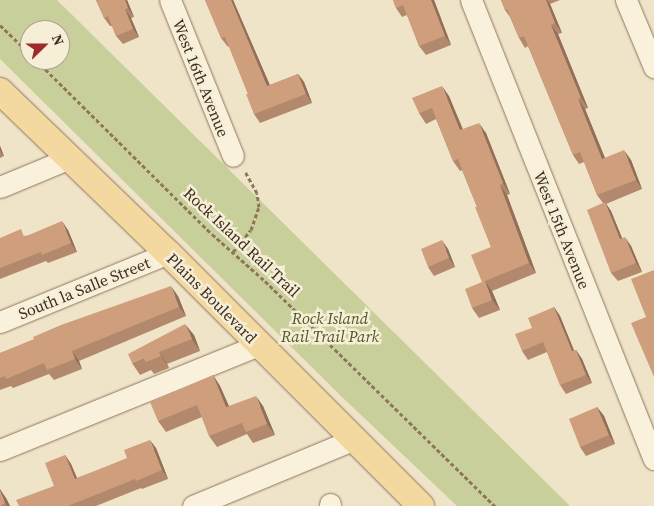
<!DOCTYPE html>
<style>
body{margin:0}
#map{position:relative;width:654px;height:506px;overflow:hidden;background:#f0e4c8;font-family:"Source Serif 4",serif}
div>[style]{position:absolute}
.green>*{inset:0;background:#c9cf9b}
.path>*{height:3px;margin-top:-1.5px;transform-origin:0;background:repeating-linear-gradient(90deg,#8d765c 0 4px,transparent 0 6.5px)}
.roads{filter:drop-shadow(0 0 1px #8d765c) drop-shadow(0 0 1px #8d765c)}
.minor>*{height:21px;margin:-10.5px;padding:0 10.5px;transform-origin:10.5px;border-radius:10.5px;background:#faf1dc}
.major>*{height:26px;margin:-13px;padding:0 13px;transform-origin:13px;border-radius:13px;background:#f3d9a0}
.wall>*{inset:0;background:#b2896c}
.shaded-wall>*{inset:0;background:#916f58}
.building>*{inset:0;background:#cf9f7d}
span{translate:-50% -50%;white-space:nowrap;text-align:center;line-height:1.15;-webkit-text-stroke:5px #f7eed8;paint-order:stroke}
.street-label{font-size:16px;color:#3d2e20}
.park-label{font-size:16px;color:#4d5a26;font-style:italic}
.north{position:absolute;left:20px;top:20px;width:50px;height:50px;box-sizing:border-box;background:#f7eed8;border:1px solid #ada18e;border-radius:50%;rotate:68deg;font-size:14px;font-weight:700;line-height:20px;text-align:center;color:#3d2e20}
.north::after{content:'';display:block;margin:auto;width:18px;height:22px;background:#9e2a2b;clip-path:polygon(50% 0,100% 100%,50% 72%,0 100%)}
</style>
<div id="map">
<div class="green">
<div style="clip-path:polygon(evenodd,0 0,57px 0,570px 506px,457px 506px,342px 397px,0 59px,0 0,30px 30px,60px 30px,60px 60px,30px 60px,30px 30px)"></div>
</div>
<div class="path">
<div style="left:0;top:25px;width:42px;rotate:44deg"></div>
<div style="left:36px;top:60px;width:247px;rotate:44.7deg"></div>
<div style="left:212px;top:234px;width:71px;rotate:41.6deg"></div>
<div style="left:265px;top:281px;width:322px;rotate:44.4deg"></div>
<div style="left:233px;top:252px;width:28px;rotate:-51deg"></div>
<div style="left:251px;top:230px;width:24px;rotate:-71deg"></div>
<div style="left:259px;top:207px;width:14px;rotate:-98deg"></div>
<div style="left:257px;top:193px;width:25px;rotate:-119deg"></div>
</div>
<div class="roads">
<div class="minor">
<div style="left:170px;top:0;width:168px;rotate:68deg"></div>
<div style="left:471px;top:0;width:494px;rotate:68.3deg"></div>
<div style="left:626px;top:0;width:73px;rotate:67.3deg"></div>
<div style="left:0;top:187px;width:76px;rotate:-22.5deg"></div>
<div style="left:0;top:322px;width:182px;rotate:-22.3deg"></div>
<div style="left:0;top:450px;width:279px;rotate:-22.1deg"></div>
<div style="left:193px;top:506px;width:175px;rotate:-22.5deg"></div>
<div style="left:330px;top:506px;width:2px;rotate:-90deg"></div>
</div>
<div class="major">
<div style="left:0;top:91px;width:233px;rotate:44deg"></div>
<div style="left:168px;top:253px;width:358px;rotate:45deg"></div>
</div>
</div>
<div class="wall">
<div style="clip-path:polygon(96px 0,127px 0,134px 17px,131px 18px,139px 37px,123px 44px,116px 36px,112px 26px,110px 26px,104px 18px)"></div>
<div style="clip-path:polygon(205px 0,233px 0,270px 85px,298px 74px,304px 82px,312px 103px,260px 123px,254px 114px,248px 94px,229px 46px,228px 47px,221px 38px)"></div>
<div style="clip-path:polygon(393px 0,434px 0,451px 45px,426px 55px,419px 46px,407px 15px,402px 17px,396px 8px)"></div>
<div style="clip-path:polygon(501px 0,560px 0,550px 4px,562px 33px,558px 34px,588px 108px,585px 109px,605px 158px,631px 160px,642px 189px,606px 204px,611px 211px,622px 238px,631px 246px,642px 272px,618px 281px,611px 273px,603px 203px,597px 195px,584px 162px,579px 164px,573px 155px,528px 46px,525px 48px,519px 38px,510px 17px,505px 10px)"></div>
<div style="clip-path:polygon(449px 96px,463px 129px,486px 133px,510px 194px,507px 195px,536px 273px,492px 291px,500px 310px,479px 318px,472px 308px,482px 282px,491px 247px,477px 207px,462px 170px,460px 171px,453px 161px,436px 119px,426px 124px,419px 113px)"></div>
<div style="clip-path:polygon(0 146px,4px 156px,0 158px)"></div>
<div style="clip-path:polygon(68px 230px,77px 252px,48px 263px,46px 261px,0 279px,0 238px,25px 236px)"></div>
<div style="clip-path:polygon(448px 249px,455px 267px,434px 276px,428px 267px)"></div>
<div style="clip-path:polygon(178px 296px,186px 316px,79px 361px,82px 369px,54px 380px,49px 374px,13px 388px,11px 386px,0 390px,0 353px)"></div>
<div style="clip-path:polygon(554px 307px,560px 316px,574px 351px,576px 350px,582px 359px,592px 383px,566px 394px,560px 385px,547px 352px,528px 360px,522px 351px,532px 328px)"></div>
<div style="clip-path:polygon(194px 335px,200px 351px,167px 364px,169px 368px,154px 374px,151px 370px,140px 375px,132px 363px)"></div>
<div style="clip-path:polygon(213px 375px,220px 386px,229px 406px,263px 406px,275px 435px,253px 443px,247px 434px,217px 447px,209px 436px,202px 417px,166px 432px,158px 421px)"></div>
<div style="clip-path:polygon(597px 407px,604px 416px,615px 444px,586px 456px,580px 447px)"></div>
<div style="clip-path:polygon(156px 448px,168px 479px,142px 489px,141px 488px,96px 506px,19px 506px,54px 486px,65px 455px,71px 464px,77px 478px)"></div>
<div style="clip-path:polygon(6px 498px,10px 506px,0 506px)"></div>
</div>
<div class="shaded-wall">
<div style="clip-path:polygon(125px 0,127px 0,134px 17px,128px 8px)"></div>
<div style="clip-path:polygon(231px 0,233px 0,274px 95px,267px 86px)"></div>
<div style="clip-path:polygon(431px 0,434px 0,451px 45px,445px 36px)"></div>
<div style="clip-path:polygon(546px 0,547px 0,550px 4px,562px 33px,555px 23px)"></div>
<div style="clip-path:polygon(125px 9px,131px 18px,139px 37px,133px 29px)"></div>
<div style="clip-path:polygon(551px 25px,558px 34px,588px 108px,581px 98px)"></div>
<div style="clip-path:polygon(298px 74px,304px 82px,312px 103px,306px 94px)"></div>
<div style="clip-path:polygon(442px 86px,449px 96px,467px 141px,460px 130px)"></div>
<div style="clip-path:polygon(578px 99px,585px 109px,609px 168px,602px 159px)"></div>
<div style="clip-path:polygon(479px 123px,486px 133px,510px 194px,503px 183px)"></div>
<div style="clip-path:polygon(0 146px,4px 156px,0 150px)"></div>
<div style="clip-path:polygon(624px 150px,631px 160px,642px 189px,636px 180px)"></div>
<div style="clip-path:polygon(500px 185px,507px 195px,536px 273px,529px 263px)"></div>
<div style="clip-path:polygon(605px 202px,611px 211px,626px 248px,620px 239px)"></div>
<div style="clip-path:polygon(62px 221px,68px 230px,77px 252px,71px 243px)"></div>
<div style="clip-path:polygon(625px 237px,631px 246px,642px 272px,636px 263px)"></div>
<div style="clip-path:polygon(442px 240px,448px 249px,455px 267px,449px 258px)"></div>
<div style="clip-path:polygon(485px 281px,492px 291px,500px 310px,492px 300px)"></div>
<div style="clip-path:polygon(171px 286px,178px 296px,186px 316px,179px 307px)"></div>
<div style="clip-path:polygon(554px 307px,560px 316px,578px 360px,572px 351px)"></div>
<div style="clip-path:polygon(185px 324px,194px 335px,200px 351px,192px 339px)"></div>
<div style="clip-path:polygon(576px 350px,582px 359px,592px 383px,586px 375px)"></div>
<div style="clip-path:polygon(72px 351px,79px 361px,82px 369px,75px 359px)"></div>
<div style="clip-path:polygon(159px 352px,167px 364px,169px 368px,161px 356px)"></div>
<div style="clip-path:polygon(213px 375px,220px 386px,234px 418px,226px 407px)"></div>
<div style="clip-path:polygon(256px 396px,263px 406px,275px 435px,267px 424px)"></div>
<div style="clip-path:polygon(597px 407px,604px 416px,615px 444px,609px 435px)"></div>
<div style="clip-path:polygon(150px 440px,156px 448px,168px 479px,162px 470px)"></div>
<div style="clip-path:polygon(65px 455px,71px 464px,81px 488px,75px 479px)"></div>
<div style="clip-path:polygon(0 489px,6px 498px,10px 506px,7px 506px,5px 503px,0 491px)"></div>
</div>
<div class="building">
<div style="clip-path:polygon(97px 0,125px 0,128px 8px,125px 9px,133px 29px,116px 36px,108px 16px,104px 18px)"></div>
<div style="clip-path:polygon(205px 0,231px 0,267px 86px,298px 74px,306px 94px,254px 114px,246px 94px,248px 94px,225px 37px,221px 38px)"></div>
<div style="clip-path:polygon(393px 0,431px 0,445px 36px,419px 46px,403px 5px,396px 8px)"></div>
<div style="clip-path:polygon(501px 0,546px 0,555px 23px,551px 25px,581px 98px,578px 99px,602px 159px,624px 150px,636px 180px,597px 195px,580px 152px,573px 155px,524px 36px,519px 38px,507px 9px,505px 10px)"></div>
<div style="clip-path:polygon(442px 86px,460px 130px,479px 123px,503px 183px,500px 185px,529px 263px,485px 281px,492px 300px,472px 308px,465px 289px,482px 282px,471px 255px,491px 247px,475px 207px,477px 207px,458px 159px,453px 161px,432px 108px,419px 113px,412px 98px)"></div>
<div style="clip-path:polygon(605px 202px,620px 239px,625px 237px,636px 263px,611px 273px,587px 210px)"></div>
<div style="clip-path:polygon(62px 221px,71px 243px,42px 255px,41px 252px,0 268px,0 238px,21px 229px,24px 237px)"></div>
<div style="clip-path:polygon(442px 240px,449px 258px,428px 267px,421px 249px)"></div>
<div style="clip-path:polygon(654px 270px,654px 377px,631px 323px,646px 317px,631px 279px)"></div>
<div style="clip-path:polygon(171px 286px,179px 307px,72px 351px,75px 359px,47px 370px,44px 363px,6px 379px,5px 376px,0 378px,0 353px,34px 339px,33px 337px,61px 325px)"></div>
<div style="clip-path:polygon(554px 307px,572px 351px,576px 350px,586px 375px,560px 385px,543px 342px,522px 351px,515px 334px,532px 328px,528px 318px)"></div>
<div style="clip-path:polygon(185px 324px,192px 339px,159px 352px,161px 356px,146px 362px,143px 358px,132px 363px,128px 354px)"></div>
<div style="clip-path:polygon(213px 375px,226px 407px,256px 396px,267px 424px,246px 432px,242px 423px,209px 436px,197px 405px,158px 421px,150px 402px)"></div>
<div style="clip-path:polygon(597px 407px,609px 435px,580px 447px,569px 419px)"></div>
<div style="clip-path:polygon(150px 440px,162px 470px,136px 481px,135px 479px,68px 506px,19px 506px,16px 500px,54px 486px,45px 463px,65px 455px,75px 479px,127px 458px,124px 450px)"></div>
<div style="clip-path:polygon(0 491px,5px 503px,0 506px)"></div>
</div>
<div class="street-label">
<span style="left:201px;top:78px;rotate:68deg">West 16th Avenue</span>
<span style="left:562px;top:230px;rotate:68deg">West 15th Avenue</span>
<span style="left:242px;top:242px;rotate:43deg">Rock Island Rail Trail</span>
<span style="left:84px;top:288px;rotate:-22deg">South la Salle Street</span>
<span style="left:212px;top:298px;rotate:45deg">Plains Boulevard</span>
</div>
<div class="park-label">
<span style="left:330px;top:327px">Rock Island<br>Rail Trail Park</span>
</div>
<div class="north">N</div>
</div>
